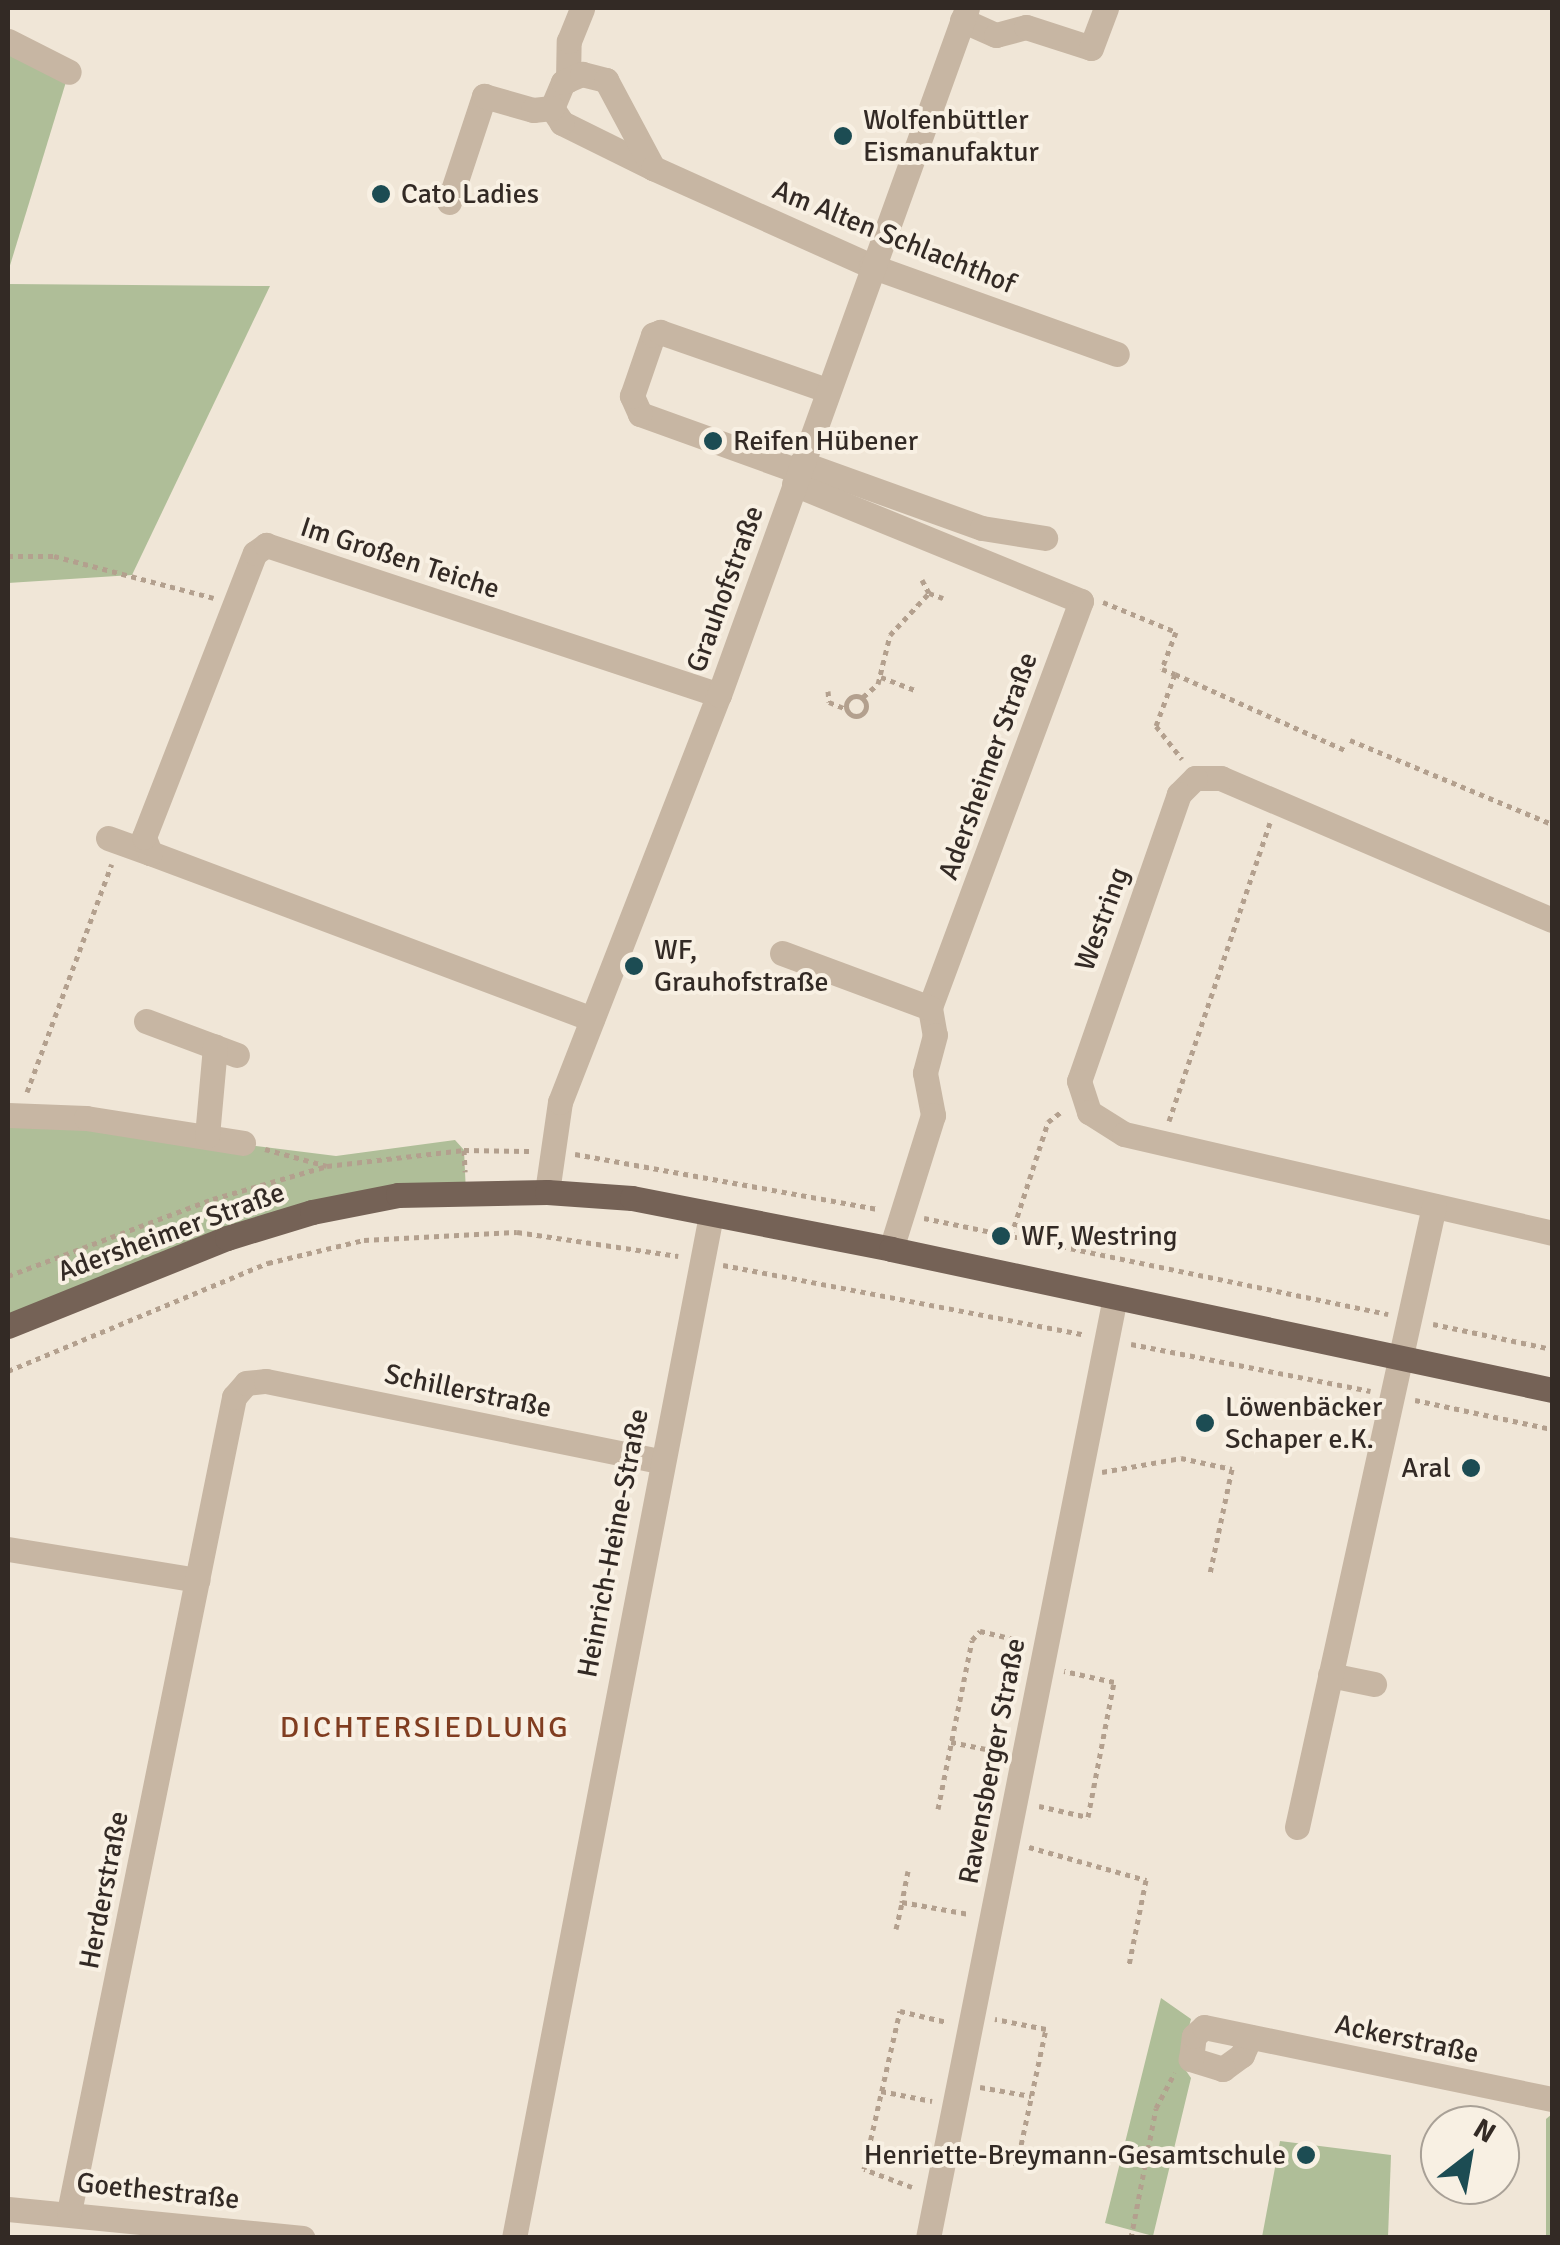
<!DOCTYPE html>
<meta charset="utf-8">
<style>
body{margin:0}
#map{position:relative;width:1560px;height:2245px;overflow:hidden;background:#f0e6d7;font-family:Signika,sans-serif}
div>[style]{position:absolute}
.green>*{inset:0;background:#afbe98}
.path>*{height:5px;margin-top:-2.5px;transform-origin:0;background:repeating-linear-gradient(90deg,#b3a08e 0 5px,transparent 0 10px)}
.path>.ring{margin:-2.5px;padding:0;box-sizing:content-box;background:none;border:5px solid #b3a08e;border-radius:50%}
.minor>*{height:25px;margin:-12.5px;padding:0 12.5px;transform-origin:12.5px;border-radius:12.5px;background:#c7b6a3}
.major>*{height:25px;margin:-12.5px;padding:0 12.5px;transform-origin:12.5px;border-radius:12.5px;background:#756256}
.dots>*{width:28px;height:28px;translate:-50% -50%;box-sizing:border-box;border:5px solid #f8f0e3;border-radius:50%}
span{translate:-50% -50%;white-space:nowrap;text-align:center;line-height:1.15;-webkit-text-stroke:8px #f8f0e3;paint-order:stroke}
.poi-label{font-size:28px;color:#332a25}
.left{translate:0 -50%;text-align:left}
.right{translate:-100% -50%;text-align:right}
.street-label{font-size:28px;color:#332a25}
.neighbourhood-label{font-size:30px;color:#803d20;letter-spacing:2.5px}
.frame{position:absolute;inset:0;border:10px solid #332a25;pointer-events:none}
.north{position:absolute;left:1420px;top:2105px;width:100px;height:100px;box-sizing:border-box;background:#f8f0e3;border:2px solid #a9a197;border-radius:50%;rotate:31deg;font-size:28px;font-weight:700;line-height:40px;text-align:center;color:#332a25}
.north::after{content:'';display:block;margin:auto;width:35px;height:45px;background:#1c4c53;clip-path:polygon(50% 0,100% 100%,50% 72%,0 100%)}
</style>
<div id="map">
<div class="green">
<div style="clip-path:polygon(8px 36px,69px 72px,8px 272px)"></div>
<div style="clip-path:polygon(8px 284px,270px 286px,132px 575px,8px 583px)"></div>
<div style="clip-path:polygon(8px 1115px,336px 1156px,455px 1140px,464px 1150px,466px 1193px,312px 1212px,8px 1326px)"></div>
<div style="clip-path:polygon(1161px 1998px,1191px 2019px,1180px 2062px,1191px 2078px,1153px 2236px,1105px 2223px)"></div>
<div style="clip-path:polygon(1552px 2114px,1552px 2237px,1546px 2237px,1546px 2119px)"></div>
<div style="clip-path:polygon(1280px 2141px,1391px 2155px,1388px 2237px,1262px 2237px)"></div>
</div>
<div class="path">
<div style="left:8px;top:556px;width:46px"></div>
<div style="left:54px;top:556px;width:165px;rotate:14.7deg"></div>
<div style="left:929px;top:593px;width:15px;rotate:20deg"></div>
<div style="left:1103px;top:602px;width:79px;rotate:22.3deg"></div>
<div style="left:1176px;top:632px;width:40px;rotate:111deg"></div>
<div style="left:1162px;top:669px;width:14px;rotate:21deg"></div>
<div style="left:1175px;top:674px;width:55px;rotate:110.1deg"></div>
<div style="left:1156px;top:726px;width:42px;rotate:51.8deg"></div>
<div style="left:1175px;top:674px;width:186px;rotate:24.1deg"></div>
<div style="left:881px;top:677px;width:36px;rotate:21deg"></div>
<div style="left:828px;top:691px;width:11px;rotate:85deg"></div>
<div style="left:829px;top:702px;width:18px;rotate:22deg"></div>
<div class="ring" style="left:846px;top:696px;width:15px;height:15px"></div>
<div style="left:863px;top:697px;width:20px;rotate:-41deg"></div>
<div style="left:878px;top:684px;width:50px;rotate:-76.2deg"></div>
<div style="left:890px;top:635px;width:57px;rotate:-47.1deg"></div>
<div style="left:929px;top:593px;width:15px;rotate:-118deg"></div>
<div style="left:1350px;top:740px;width:219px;rotate:22.6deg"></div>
<div style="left:27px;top:1092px;width:243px;rotate:-69.6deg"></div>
<div style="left:1169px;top:1121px;width:315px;rotate:-71.3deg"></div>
<div style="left:265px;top:1149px;width:64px;rotate:15.3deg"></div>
<div style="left:464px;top:1150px;width:22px;rotate:87deg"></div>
<div style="left:575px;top:1154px;width:309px;rotate:10.3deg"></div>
<div style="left:924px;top:1218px;width:474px;rotate:11.7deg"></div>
<div style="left:1011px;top:1236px;width:120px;rotate:-72deg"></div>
<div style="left:1048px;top:1122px;width:18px;rotate:-38deg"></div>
<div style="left:723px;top:1265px;width:369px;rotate:10.9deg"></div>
<div style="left:8px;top:1276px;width:219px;rotate:-20.6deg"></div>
<div style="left:213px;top:1199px;width:119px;rotate:-16.1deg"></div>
<div style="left:327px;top:1166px;width:138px;rotate:-6.7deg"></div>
<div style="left:464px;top:1150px;width:65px;rotate:0.9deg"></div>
<div style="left:1433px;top:1324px;width:122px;rotate:11.9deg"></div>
<div style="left:1131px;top:1344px;width:244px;rotate:11.1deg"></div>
<div style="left:8px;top:1371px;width:282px;rotate:-22.6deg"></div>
<div style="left:268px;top:1263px;width:99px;rotate:-13.5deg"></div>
<div style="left:364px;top:1240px;width:153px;rotate:-3deg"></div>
<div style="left:517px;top:1232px;width:163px;rotate:8.5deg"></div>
<div style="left:1415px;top:1400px;width:140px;rotate:12deg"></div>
<div style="left:1102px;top:1472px;width:80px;rotate:-10deg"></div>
<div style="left:1181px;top:1458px;width:52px;rotate:12.2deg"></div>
<div style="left:1232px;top:1469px;width:106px;rotate:101.9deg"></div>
<div style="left:951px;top:1742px;width:51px;rotate:11.3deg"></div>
<div style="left:1039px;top:1806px;width:50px;rotate:12.7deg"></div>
<div style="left:1088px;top:1817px;width:137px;rotate:-79.1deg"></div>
<div style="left:1114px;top:1682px;width:51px;rotate:-167.6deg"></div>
<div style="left:938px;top:1809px;width:172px;rotate:-78.6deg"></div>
<div style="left:972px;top:1640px;width:12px;rotate:-48deg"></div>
<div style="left:980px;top:1631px;width:44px;rotate:13.1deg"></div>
<div style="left:1029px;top:1847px;width:122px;rotate:15.8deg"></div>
<div style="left:1146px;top:1880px;width:87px;rotate:101.3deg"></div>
<div style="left:908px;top:1871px;width:32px;rotate:101deg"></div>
<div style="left:902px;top:1902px;width:68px;rotate:10.2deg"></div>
<div style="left:896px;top:1929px;width:28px;rotate:-77deg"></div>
<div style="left:980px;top:2087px;width:52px;rotate:10deg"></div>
<div style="left:881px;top:2091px;width:52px;rotate:11.1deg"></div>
<div style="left:970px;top:2154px;width:48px;rotate:12deg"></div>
<div style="left:1017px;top:2164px;width:138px;rotate:-77.9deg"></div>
<div style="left:1046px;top:2029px;width:52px;rotate:-168.9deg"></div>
<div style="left:912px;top:2187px;width:51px;rotate:-159.4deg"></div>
<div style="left:864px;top:2169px;width:162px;rotate:-77.2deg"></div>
<div style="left:900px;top:2011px;width:48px;rotate:13.2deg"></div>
<div style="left:1131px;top:2238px;width:132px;rotate:-79.1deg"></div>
<div style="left:1156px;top:2108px;width:40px;rotate:-62deg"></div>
</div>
<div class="minor">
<div style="left:962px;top:20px;width:37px;rotate:24deg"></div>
<div style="left:996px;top:35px;width:31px;rotate:-15deg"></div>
<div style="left:1026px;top:27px;width:68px;rotate:17.9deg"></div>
<div style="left:1091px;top:48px;width:43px;rotate:-69.4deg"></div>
<div style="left:8px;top:41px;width:68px;rotate:26.9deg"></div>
<div style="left:568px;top:80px;width:39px;rotate:-89deg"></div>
<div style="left:569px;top:41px;width:35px;rotate:-68deg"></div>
<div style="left:653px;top:168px;width:102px;rotate:-153.7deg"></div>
<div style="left:562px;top:123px;width:18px;rotate:-124deg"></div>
<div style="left:552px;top:108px;width:28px;rotate:-67deg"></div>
<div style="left:563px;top:82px;width:21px;rotate:-23deg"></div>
<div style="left:582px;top:74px;width:25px;rotate:14deg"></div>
<div style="left:606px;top:80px;width:100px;rotate:61.9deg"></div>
<div style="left:653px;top:168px;width:239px;rotate:24.2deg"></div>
<div style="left:871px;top:266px;width:261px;rotate:19.7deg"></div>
<div style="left:449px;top:202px;width:112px;rotate:-71.7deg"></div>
<div style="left:484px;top:96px;width:51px;rotate:15.9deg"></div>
<div style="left:533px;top:110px;width:19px;rotate:-6deg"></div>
<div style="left:801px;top:463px;width:192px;rotate:19.8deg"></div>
<div style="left:982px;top:528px;width:64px;rotate:9deg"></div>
<div style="left:798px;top:471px;width:168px;rotate:-160.2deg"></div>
<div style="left:640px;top:414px;width:20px;rotate:-114deg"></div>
<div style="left:632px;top:396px;width:65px;rotate:-71deg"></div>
<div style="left:653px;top:335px;width:8px;rotate:-23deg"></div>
<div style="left:660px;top:332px;width:177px;rotate:19.2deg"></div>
<div style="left:794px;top:484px;width:310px;rotate:22.2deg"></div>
<div style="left:1081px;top:601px;width:434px;rotate:110.4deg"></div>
<div style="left:930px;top:1008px;width:27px;rotate:80deg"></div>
<div style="left:935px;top:1035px;width:39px;rotate:105deg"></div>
<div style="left:925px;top:1073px;width:43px;rotate:79.2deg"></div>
<div style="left:933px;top:1115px;width:140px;rotate:107.4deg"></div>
<div style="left:108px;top:838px;width:45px;rotate:19.7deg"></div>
<div style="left:1552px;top:920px;width:360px;rotate:-156.8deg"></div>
<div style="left:1221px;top:778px;width:26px;rotate:180deg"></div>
<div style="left:1195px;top:778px;width:23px;rotate:135deg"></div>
<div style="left:1179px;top:794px;width:304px;rotate:109.2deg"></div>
<div style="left:1079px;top:1081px;width:33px;rotate:72deg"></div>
<div style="left:1089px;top:1112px;width:41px;rotate:32.2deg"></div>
<div style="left:1124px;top:1134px;width:439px;rotate:13deg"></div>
<div style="left:782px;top:953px;width:158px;rotate:20.4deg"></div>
<div style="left:592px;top:1019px;width:472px;rotate:-159.4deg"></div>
<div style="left:150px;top:853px;width:17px;rotate:-111deg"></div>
<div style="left:144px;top:837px;width:305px;rotate:-68.7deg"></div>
<div style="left:255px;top:553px;width:14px;rotate:-36deg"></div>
<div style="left:266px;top:545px;width:477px;rotate:18.3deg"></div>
<div style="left:146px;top:1021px;width:97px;rotate:20.5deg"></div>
<div style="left:8px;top:1115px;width:78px;rotate:2.2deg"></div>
<div style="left:86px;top:1118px;width:159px;rotate:9deg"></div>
<div style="left:207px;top:1136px;width:90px;rotate:-84.9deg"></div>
<div style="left:547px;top:1192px;width:91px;rotate:-81.8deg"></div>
<div style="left:560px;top:1102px;width:437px;rotate:-68.7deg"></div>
<div style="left:719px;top:695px;width:730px;rotate:-70.15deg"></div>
<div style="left:8px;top:1549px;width:192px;rotate:9.3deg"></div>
<div style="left:1330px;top:1675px;width:45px;rotate:11.6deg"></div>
<div style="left:1297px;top:1827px;width:636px;rotate:-77.56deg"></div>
<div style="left:1250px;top:2037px;width:20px;rotate:114deg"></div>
<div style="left:1242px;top:2055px;width:24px;rotate:144deg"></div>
<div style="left:1223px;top:2069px;width:34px;rotate:-163deg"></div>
<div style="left:1191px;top:2059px;width:23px;rotate:-83deg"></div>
<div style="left:1194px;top:2036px;width:13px;rotate:-42deg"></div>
<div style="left:1204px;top:2027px;width:355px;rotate:11.7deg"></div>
<div style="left:8px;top:2209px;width:296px;rotate:5.6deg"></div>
<div style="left:69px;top:2212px;width:832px;rotate:-78.55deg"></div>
<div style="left:234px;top:1397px;width:18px;rotate:-49deg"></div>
<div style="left:246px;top:1383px;width:20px;rotate:-6deg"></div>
<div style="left:266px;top:1381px;width:400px;rotate:11.5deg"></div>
<div style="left:514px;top:2238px;width:1042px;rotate:-79.1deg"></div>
<div style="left:928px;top:2238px;width:959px;rotate:-78.76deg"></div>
</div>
<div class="major">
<div style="left:8px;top:1326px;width:236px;rotate:-21.9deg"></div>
<div style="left:227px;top:1238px;width:89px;rotate:-17deg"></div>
<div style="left:312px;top:1212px;width:88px;rotate:-11.2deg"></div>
<div style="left:398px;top:1195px;width:149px;rotate:-1.2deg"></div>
<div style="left:547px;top:1192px;width:85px;rotate:4deg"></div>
<div style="left:632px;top:1198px;width:264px;rotate:11.1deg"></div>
<div style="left:891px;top:1249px;width:676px;rotate:12.04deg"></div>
</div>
<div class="dots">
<div style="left:843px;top:136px;background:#1c4c53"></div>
<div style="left:381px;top:194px;background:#1c4c53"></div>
<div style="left:713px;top:441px;background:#1c4c53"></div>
<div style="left:634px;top:966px;background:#1c4c53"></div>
<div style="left:1001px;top:1236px;background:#1c4c53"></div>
<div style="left:1205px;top:1423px;background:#1c4c53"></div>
<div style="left:1471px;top:1468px;background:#1c4c53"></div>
<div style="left:1306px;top:2155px;background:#1c4c53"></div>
</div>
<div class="poi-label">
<span class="left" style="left:863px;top:136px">Wolfenbüttler<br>Eismanufaktur</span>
<span class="left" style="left:401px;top:194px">Cato Ladies</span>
<span class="left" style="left:733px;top:441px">Reifen Hübener</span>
<span class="left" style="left:654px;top:966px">WF,<br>Grauhofstraße</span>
<span class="left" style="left:1021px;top:1236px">WF, Westring</span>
<span class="left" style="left:1225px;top:1423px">Löwenbäcker<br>Schaper e.K.</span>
<span class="right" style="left:1451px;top:1468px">Aral</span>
<span class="right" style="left:1286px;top:2155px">Henriette-Breymann-Gesamtschule</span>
</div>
<div class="street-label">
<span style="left:894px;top:237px;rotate:22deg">Am Alten Schlachthof</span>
<span style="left:400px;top:558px;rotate:18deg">Im Großen Teiche</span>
<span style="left:725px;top:589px;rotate:-70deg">Grauhofstraße</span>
<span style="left:988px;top:766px;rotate:-70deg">Adersheimer Straße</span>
<span style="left:1102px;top:919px;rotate:-70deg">Westring</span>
<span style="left:171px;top:1232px;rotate:-20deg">Adersheimer Straße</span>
<span style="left:468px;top:1391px;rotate:12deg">Schillerstraße</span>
<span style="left:613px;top:1543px;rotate:-79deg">Heinrich-Heine-Straße</span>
<span style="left:992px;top:1761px;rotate:-79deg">Ravensberger Straße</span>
<span style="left:104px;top:1890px;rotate:-79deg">Herderstraße</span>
<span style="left:1407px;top:2039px;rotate:12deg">Ackerstraße</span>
<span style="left:158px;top:2191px;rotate:6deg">Goethestraße</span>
</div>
<div class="neighbourhood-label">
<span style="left:425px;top:1728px">DICHTERSIEDLUNG</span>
</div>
<div class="frame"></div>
<div class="north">N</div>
</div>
